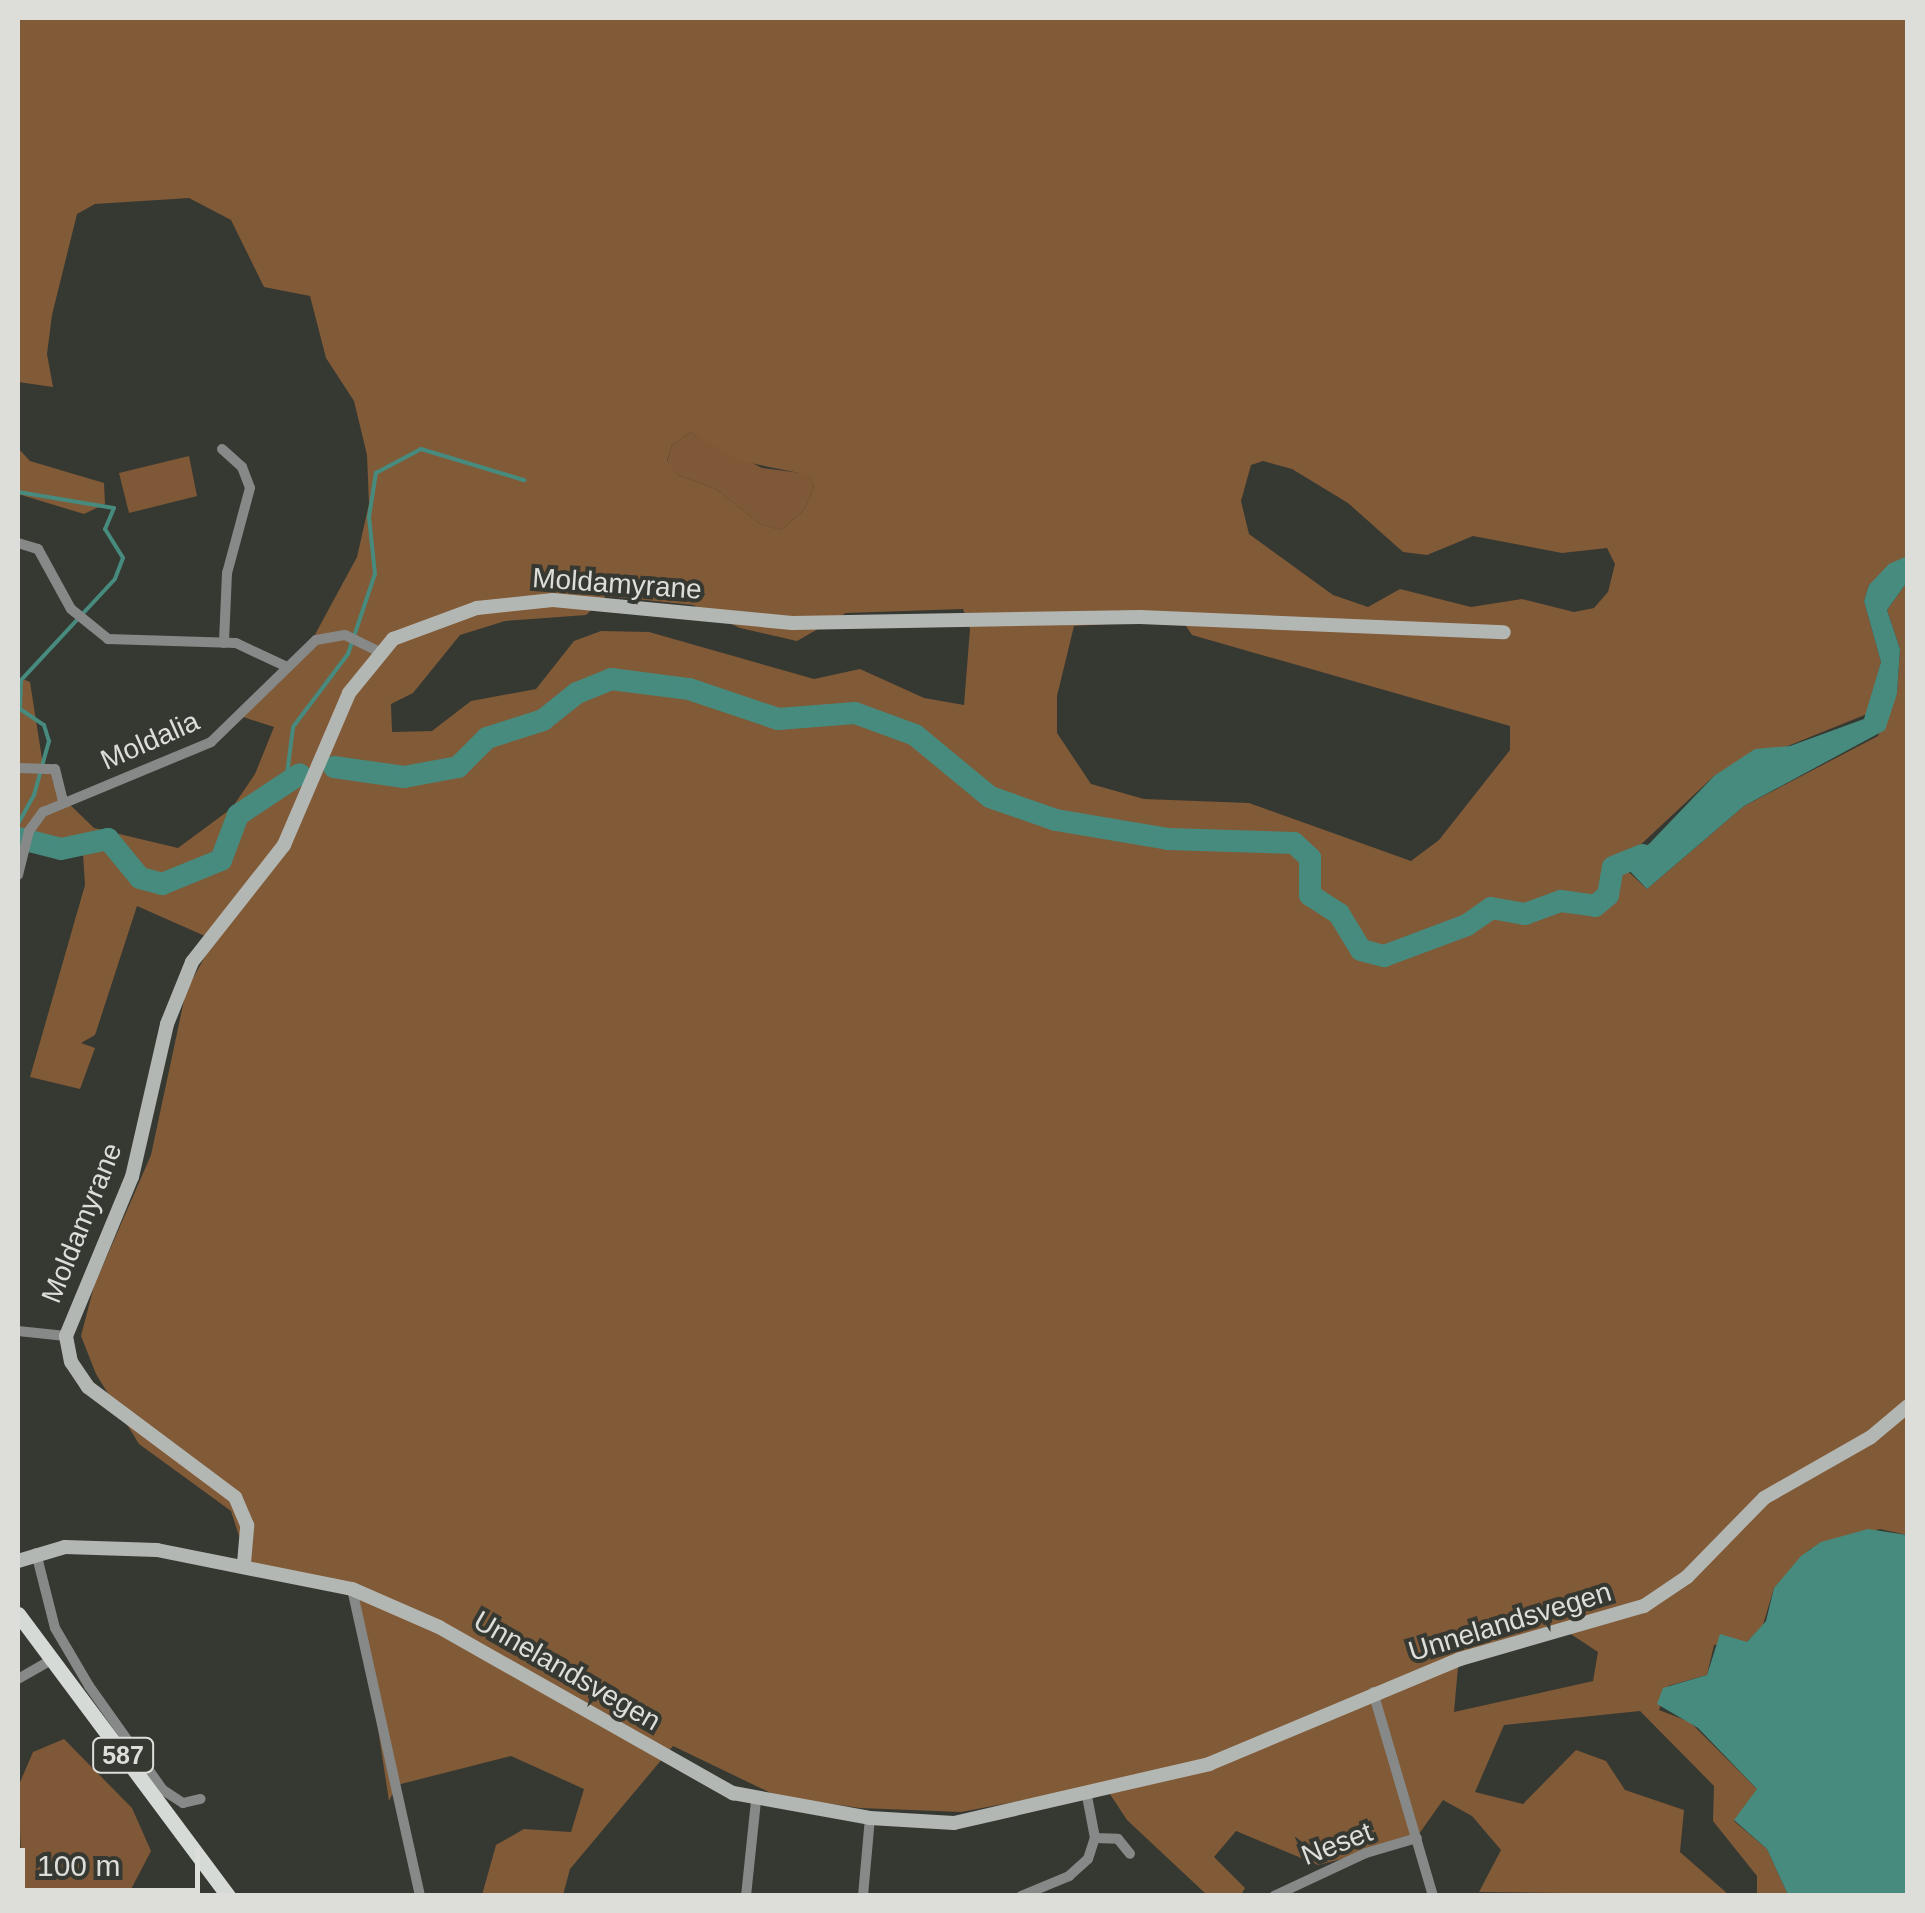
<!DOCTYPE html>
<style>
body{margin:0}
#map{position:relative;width:1925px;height:1913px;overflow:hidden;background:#363832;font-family:Arial,sans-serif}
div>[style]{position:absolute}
.green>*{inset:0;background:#7f5837}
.forest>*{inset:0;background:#815a37}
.water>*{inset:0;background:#478b7f}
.stream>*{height:4px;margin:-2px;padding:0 2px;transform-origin:2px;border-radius:2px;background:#478b7f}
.river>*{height:22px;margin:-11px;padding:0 11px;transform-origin:11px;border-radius:11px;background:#478b7f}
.street>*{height:10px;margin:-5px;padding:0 5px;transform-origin:5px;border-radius:5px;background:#868987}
.secondary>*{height:14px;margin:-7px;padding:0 7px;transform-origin:7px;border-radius:7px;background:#b3b7b3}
.primary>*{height:15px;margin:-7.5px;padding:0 7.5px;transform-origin:7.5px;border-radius:7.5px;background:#d5dad6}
span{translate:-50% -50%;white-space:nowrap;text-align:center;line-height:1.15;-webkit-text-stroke:8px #363832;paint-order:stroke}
.shield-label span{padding:2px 8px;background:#363832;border:2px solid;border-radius:8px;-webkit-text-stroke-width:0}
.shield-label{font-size:25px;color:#dddeda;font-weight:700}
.street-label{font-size:28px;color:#dddeda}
.frame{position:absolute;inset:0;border:20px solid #dddeda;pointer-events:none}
.scale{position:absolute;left:20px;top:1848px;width:180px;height:45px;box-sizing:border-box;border:5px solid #dddeda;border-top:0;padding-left:12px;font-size:30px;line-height:35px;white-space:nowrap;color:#dddeda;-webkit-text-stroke:8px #363832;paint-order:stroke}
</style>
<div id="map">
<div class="green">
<div style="clip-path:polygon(691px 432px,762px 468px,809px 474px,814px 486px,805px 509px,781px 530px,760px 524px,716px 489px,678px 475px,667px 462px,672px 445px)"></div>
<div style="clip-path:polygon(189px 456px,197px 496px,129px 513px,119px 473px)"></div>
<div style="clip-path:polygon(64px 1739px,132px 1808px,151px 1851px,128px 1895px,23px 1895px,18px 1787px,33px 1752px)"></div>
</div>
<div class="forest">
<div style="clip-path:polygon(evenodd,18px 18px,1907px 18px,1907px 556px,1869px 585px,1864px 601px,1881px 662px,1867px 714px,1714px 776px,1620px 864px,1647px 889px,1744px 806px,1878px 736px,1897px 694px,1900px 649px,1887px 610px,1907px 582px,1907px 1535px,1880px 1529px,1810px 1549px,1774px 1588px,1763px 1625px,1747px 1642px,1714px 1645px,1707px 1675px,1668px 1686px,1659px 1710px,1690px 1722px,1758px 1790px,1734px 1821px,1767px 1849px,1788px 1895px,1757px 1895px,1757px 1876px,1713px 1821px,1714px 1786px,1640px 1711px,1504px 1725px,1475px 1792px,1523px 1804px,1576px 1750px,1606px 1761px,1625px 1790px,1684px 1810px,1680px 1852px,1729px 1895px,1479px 1892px,1501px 1850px,1472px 1816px,1443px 1800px,1414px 1841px,1318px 1865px,1236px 1831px,1214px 1857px,1245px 1888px,1241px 1895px,1207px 1895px,1127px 1820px,1104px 1785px,961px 1812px,860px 1808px,777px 1796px,673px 1746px,570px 1869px,563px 1895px,482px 1895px,496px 1845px,524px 1829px,571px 1832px,584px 1789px,511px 1756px,397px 1785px,389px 1801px,358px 1598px,249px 1567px,231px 1511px,139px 1444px,96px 1374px,81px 1336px,94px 1286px,151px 1155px,186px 991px,214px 940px,137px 906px,95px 1035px,81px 1043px,95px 1048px,80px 1089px,30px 1077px,85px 885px,83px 854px,27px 851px,18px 885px,18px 677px,30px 682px,43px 765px,52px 766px,63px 798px,94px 828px,178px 848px,232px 808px,255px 774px,274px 727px,240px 716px,311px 642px,357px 557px,369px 504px,367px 455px,354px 401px,326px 358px,310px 296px,264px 287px,231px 220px,189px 198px,95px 204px,77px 214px,52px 315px,47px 354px,53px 387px,18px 382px,18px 18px,691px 432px,740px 461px,809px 475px,814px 486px,805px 509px,781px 530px,760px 524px,716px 489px,678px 475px,667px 461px,672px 445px,691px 432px,18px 18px,1263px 461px,1292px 469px,1348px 503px,1403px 552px,1427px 555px,1473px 536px,1562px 553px,1607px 548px,1615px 564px,1608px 592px,1594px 608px,1574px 612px,1522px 599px,1471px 607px,1400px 589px,1368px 607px,1333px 595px,1249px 534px,1241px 501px,1251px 465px,1263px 461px,18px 18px,606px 596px,693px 605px,740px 628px,797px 641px,846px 613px,963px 609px,970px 629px,964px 705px,924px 698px,860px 669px,814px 679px,649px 632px,601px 631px,574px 641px,536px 689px,471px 701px,432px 731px,392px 732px,391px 704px,413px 693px,460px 635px,505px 621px,586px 615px,606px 596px,18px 18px,1182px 620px,1192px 635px,1510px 726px,1510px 750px,1439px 840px,1411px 861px,1249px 803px,1144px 799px,1091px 784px,1057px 733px,1057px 696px,1074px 626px,1182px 620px,18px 18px,1566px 1631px,1598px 1652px,1593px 1681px,1454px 1712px,1459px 1656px,1566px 1631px)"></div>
<div style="clip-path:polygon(18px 448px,30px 461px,104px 483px,105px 504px,84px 514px,18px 494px)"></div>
</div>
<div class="water">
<div style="clip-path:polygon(1907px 556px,1907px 582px,1887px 610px,1900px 649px,1897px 694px,1885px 730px,1744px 806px,1647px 889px,1618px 859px,1631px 858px,1650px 843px,1714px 776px,1755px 749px,1790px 746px,1864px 719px,1881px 662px,1864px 601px,1869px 585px,1889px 564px)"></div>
<div style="clip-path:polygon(1868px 1529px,1907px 1535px,1907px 1895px,1788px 1895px,1767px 1849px,1734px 1820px,1757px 1789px,1698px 1728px,1657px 1704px,1663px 1688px,1707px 1675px,1720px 1634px,1747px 1642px,1766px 1621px,1774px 1588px,1801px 1556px,1821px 1542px)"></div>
</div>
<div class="stream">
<div style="left:18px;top:492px;width:97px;rotate:9.5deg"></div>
<div style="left:114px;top:508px;width:23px;rotate:113deg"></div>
<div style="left:105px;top:529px;width:34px;rotate:58deg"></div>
<div style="left:123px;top:558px;width:22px;rotate:111deg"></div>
<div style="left:115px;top:579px;width:138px;rotate:132.9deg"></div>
<div style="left:21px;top:680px;width:29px;rotate:92deg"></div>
<div style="left:20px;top:709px;width:29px;rotate:34deg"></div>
<div style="left:44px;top:725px;width:17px;rotate:73deg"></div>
<div style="left:49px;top:741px;width:56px;rotate:105.5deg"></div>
<div style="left:34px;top:795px;width:33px;rotate:119deg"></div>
<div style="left:286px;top:782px;width:55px;rotate:-82.7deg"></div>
<div style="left:293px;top:727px;width:91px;rotate:-53deg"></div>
<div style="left:348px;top:654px;width:84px;rotate:-71.4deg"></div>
<div style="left:375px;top:574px;width:57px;rotate:-96deg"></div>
<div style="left:369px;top:517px;width:45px;rotate:-81deg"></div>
<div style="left:376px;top:473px;width:51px;rotate:-28.1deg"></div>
<div style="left:421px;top:449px;width:108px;rotate:16.8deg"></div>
</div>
<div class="river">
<div style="left:334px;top:767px;width:71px;rotate:8.1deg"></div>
<div style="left:404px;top:777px;width:55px;rotate:-10.5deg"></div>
<div style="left:458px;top:767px;width:41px;rotate:-45deg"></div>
<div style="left:487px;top:738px;width:59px;rotate:-17.8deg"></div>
<div style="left:543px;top:720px;width:43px;rotate:-38.5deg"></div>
<div style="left:577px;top:693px;width:37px;rotate:-22deg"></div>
<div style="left:611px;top:679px;width:79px;rotate:7.3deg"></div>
<div style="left:689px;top:689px;width:94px;rotate:18.6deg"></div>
<div style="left:778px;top:719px;width:77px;rotate:-4.5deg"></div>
<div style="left:855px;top:713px;width:64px;rotate:20.1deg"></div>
<div style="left:915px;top:735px;width:97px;rotate:39.6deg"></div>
<div style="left:990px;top:797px;width:70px;rotate:19.2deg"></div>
<div style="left:1056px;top:820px;width:114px;rotate:9.6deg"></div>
<div style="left:1168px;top:839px;width:126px;rotate:1.8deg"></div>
<div style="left:1294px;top:843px;width:22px;rotate:43deg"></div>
<div style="left:1310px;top:858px;width:37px;rotate:90deg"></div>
<div style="left:1310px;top:895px;width:35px;rotate:33deg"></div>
<div style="left:1339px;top:914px;width:42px;rotate:58.6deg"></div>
<div style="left:1361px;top:950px;width:24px;rotate:15deg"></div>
<div style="left:1384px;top:956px;width:89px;rotate:-20.5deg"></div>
<div style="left:1467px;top:925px;width:29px;rotate:-35deg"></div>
<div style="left:1491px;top:908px;width:35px;rotate:10deg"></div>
<div style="left:1525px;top:914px;width:38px;rotate:-20deg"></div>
<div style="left:1561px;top:901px;width:34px;rotate:8deg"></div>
<div style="left:1595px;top:906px;width:17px;rotate:-40deg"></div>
<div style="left:1608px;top:895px;width:28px;rotate:-80deg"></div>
<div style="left:1613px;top:867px;width:32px;rotate:-22deg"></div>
<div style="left:18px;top:838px;width:44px;rotate:14.3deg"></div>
<div style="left:61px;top:849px;width:48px;rotate:-12deg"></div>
<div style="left:108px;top:839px;width:50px;rotate:50.6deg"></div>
<div style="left:140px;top:878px;width:23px;rotate:15deg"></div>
<div style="left:162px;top:884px;width:64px;rotate:-22.1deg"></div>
<div style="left:221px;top:860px;width:48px;rotate:-69.3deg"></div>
<div style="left:238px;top:815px;width:74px;rotate:-33.5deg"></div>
</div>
<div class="street">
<div style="left:222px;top:449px;width:27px;rotate:42deg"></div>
<div style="left:242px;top:467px;width:22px;rotate:69deg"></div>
<div style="left:250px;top:488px;width:88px;rotate:105.1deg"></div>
<div style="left:227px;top:573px;width:70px;rotate:92.5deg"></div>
<div style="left:18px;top:543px;width:21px;rotate:17deg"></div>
<div style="left:38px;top:549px;width:68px;rotate:61.2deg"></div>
<div style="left:71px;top:609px;width:48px;rotate:39deg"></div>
<div style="left:108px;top:639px;width:128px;rotate:1.8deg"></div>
<div style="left:236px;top:643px;width:56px;rotate:25.2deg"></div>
<div style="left:18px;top:768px;width:37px;rotate:2deg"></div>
<div style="left:55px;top:769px;width:32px;rotate:76deg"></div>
<div style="left:18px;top:875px;width:45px;rotate:-76deg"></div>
<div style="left:29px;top:831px;width:24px;rotate:-54deg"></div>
<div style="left:43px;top:812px;width:182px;rotate:-22.6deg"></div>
<div style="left:211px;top:742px;width:146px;rotate:-44.2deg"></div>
<div style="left:316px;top:640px;width:29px;rotate:-10deg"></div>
<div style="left:345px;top:635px;width:37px;rotate:26deg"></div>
<div style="left:18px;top:1331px;width:48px;rotate:5.9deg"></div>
<div style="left:36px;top:1553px;width:77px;rotate:75.8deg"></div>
<div style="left:55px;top:1628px;width:67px;rotate:59.6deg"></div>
<div style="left:89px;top:1686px;width:128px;rotate:54.6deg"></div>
<div style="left:163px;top:1790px;width:24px;rotate:33deg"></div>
<div style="left:183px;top:1803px;width:18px;rotate:-13deg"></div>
<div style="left:352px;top:1589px;width:314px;rotate:77.5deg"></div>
<div style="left:18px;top:1679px;width:40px;rotate:-29.7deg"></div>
<div style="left:1373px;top:1692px;width:213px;rotate:73.6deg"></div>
<div style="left:1095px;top:1838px;width:23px;rotate:2deg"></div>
<div style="left:1118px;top:1839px;width:19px;rotate:51deg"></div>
<div style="left:746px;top:1896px;width:96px;rotate:-84deg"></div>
<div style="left:863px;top:1896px;width:78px;rotate:-84.9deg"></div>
<div style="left:1021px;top:1896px;width:52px;rotate:-22.6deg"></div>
<div style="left:1069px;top:1876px;width:25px;rotate:-42deg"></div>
<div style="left:1088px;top:1859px;width:22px;rotate:-72deg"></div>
<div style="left:1095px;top:1838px;width:43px;rotate:-100.8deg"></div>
<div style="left:1274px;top:1896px;width:102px;rotate:-25.1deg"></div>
<div style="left:1366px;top:1853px;width:53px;rotate:-16.4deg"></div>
</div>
<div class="secondary">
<div style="left:18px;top:1561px;width:49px;rotate:-16.6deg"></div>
<div style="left:65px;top:1547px;width:92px;rotate:1.9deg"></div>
<div style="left:157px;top:1550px;width:199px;rotate:11.3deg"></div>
<div style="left:352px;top:1589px;width:95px;rotate:23.6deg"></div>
<div style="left:439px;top:1627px;width:338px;rotate:29.5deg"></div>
<div style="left:733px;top:1793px;width:139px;rotate:10.3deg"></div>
<div style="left:870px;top:1818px;width:84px;rotate:3.4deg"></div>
<div style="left:954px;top:1823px;width:262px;rotate:-13deg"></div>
<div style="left:1209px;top:1764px;width:272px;rotate:-22.7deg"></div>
<div style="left:1460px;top:1659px;width:191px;rotate:-16.1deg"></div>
<div style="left:1644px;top:1606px;width:52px;rotate:-34deg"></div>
<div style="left:1687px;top:1577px;width:110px;rotate:-45.7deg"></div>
<div style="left:1764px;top:1498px;width:123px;rotate:-29.7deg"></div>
<div style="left:1871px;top:1437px;width:48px;rotate:-40deg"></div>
<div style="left:244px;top:1563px;width:38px;rotate:-85deg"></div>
<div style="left:247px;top:1525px;width:30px;rotate:-113deg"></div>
<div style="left:235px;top:1497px;width:184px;rotate:-143.2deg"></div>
<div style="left:88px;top:1387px;width:30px;rotate:-124deg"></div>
<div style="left:71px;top:1362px;width:26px;rotate:-101deg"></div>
<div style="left:66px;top:1336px;width:172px;rotate:-67.5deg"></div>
<div style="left:132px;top:1177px;width:157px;rotate:-77.1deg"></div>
<div style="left:167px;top:1024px;width:67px;rotate:-68deg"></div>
<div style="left:192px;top:962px;width:149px;rotate:-51.8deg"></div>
<div style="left:284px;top:845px;width:165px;rotate:-66.8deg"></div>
<div style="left:349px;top:693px;width:70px;rotate:-50.8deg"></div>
<div style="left:393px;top:639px;width:90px;rotate:-20.3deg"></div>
<div style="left:477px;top:608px;width:76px;rotate:-6deg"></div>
<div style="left:553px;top:600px;width:240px;rotate:5.5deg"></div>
<div style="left:792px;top:623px;width:348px;rotate:-1deg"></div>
<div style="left:1140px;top:617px;width:364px;rotate:2.4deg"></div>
</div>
<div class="primary">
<div style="left:18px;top:1614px;width:352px;rotate:53.3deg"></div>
</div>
<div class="shield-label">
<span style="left:123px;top:1755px">587</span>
</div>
<div class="street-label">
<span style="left:617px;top:584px;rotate:4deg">Moldamyrane</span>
<span style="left:150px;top:741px;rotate:-24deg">Moldalia</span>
<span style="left:82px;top:1223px;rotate:-68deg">Moldamyrane</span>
<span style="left:1510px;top:1622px;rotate:-17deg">Unnelandsvegen</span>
<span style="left:567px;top:1671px;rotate:30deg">Unnelandsvegen</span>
<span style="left:1337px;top:1844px;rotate:-21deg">Neset</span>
</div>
<div class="frame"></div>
<div class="scale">100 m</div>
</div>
